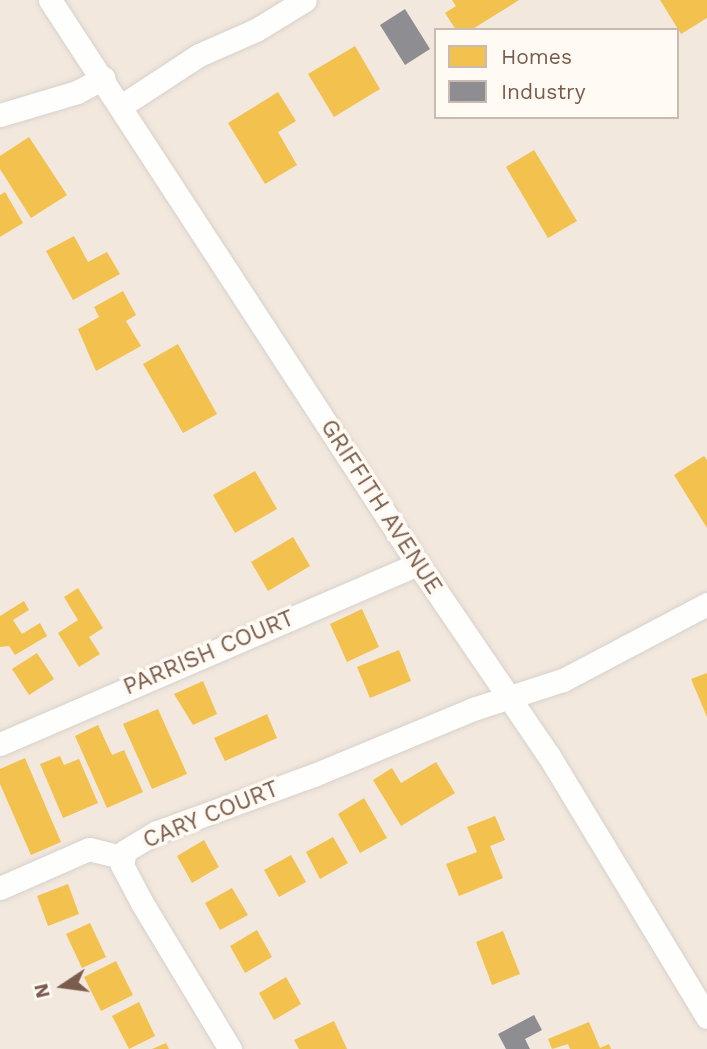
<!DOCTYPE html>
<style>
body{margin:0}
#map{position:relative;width:707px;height:1049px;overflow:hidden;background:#f9f5f0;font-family:"Work Sans",sans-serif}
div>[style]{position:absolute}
.residential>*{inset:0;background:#f2e8de}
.homes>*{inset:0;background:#f2c14e}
.industry>*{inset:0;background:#8d8d92}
.roads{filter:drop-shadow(0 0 2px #d7d1cb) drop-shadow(0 0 2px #d7d1cb)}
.minor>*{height:23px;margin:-11.5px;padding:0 11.5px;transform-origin:11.5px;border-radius:11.5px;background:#fefefd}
span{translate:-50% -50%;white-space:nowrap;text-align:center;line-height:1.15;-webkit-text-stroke:7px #fffaf3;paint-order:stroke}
.street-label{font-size:23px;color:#7a5c4d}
.legend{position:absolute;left:434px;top:28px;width:245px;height:91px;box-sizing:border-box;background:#fffaf3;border:2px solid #cabbb1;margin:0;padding:9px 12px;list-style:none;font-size:21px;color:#7a5c4d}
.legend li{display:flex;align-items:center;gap:14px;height:35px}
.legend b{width:35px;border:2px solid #cabbb1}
.north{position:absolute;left:28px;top:951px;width:70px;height:70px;-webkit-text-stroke:5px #fffaf3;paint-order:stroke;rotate:257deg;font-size:19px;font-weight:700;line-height:28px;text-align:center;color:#7a5c4d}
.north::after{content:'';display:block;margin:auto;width:24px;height:32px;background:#7a5c4d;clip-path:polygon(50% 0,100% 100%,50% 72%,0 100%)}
</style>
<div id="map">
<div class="residential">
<div style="clip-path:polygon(evenodd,0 0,707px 0,707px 1049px,0 1049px,0 0,436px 30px,677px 30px,677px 117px,436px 117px,436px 30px)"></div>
</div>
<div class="homes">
<div style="clip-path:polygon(452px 0,519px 0,471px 30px,456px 30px,445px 13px,456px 6px)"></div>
<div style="clip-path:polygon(660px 0,707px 0,707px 18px,681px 34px)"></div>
<div style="clip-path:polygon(355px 46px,380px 89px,334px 117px,308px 74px)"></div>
<div style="clip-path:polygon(278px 92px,296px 121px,278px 132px,297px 165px,265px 184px,228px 123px)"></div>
<div style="clip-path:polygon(29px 137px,67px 195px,31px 218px,0 169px,0 156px)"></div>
<div style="clip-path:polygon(534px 150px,577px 221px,548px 238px,506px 167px)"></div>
<div style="clip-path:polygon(5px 192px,23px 223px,0 237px,0 195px)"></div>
<div style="clip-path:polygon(74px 236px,88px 262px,107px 252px,120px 274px,73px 300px,46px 251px)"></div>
<div style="clip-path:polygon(123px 291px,136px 315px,126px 321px,141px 346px,96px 371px,78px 329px,99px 317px,94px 307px)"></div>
<div style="clip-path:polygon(178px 344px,217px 414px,183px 433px,143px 364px)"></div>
<div style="clip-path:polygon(704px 456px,707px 460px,707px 528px,674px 475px)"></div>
<div style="clip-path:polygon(255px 471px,277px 509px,235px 533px,213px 495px)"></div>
<div style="clip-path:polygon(293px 537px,310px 566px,268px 591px,251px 562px)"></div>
<div style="clip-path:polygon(78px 588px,103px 628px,89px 637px,100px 654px,79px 667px,58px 633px,78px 620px,64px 597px)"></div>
<div style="clip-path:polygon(24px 601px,29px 610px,13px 620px,22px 634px,40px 623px,47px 636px,15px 655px,9px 646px,0 647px,0 616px)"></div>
<div style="clip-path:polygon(362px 609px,379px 647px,347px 662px,330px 624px)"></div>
<div style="clip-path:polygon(399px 650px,411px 681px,370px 698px,357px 667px)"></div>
<div style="clip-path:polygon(37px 653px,54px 679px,29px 695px,12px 669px)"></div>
<div style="clip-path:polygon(707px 673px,707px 717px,691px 679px)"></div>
<div style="clip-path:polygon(203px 681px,217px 714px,193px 725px,174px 694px)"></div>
<div style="clip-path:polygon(158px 709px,187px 774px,152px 789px,123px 724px)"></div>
<div style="clip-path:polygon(267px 714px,277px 738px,225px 761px,214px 738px)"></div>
<div style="clip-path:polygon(98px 725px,112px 755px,124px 750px,143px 792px,107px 808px,75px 736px)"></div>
<div style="clip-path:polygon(60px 756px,64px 765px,79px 759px,98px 803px,63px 818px,40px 764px)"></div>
<div style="clip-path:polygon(25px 758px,61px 842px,31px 855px,0 784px,0 769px)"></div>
<div style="clip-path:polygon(436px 762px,455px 793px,401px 826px,373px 780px,392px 768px,401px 783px)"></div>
<div style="clip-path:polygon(364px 798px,387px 838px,360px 853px,338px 814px)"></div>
<div style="clip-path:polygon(495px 816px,505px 840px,490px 846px,503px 878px,459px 896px,446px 864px,477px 852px,467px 827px)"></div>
<div style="clip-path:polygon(333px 837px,348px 863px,320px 879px,306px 852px)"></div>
<div style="clip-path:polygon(204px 840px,219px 867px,192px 883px,177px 856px)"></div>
<div style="clip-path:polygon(291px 855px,306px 882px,279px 897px,264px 870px)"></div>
<div style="clip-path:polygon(68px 884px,79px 914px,48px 926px,37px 896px)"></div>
<div style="clip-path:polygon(232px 888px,248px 915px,220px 930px,205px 903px)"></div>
<div style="clip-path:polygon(90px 923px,106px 957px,82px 968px,66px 934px)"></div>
<div style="clip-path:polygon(257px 930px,272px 957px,245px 973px,230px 946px)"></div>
<div style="clip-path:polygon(503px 931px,520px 974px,492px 985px,476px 942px)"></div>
<div style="clip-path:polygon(116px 961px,133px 995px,101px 1011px,84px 977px)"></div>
<div style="clip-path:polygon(286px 977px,301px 1004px,274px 1020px,259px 993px)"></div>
<div style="clip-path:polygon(139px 1002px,155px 1036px,129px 1049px,112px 1016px)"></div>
<div style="clip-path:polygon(334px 1021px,347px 1049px,299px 1049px,294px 1040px)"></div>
<div style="clip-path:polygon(589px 1022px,600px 1048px,609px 1044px,611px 1049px,570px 1049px,568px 1044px,552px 1049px,548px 1039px)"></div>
<div style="clip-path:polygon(166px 1043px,169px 1049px,152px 1049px)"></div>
</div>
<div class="industry">
<div style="clip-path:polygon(405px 9px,430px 49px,405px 65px,380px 25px)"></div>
<div style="clip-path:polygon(534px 1015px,542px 1030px,525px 1039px,530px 1049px,506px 1049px,498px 1034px)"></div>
</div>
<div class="roads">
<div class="minor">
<div style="left:50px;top:0;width:673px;rotate:56.88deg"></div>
<div style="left:418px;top:564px;width:232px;rotate:55.7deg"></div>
<div style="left:549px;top:756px;width:305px;rotate:58.8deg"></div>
<div style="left:121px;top:106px;width:93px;rotate:-33.2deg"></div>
<div style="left:199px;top:55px;width:62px;rotate:-23.7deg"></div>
<div style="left:256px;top:30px;width:57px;rotate:-31.5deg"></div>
<div style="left:0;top:115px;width:80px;rotate:-16.6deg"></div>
<div style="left:77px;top:92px;width:30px;rotate:-28deg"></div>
<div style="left:0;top:744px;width:455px;rotate:-23.3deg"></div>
<div style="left:0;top:888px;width:97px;rotate:-23.7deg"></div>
<div style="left:89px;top:849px;width:34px;rotate:14deg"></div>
<div style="left:230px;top:1049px;width:170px;rotate:-121.1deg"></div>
<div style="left:142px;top:903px;width:43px;rotate:-117.8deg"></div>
<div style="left:122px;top:865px;width:14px;rotate:-78deg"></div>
<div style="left:125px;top:851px;width:37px;rotate:-31deg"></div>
<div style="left:157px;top:832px;width:167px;rotate:-20deg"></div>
<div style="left:314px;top:775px;width:172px;rotate:-22.5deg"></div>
<div style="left:473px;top:709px;width:95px;rotate:-17.9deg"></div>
<div style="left:563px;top:680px;width:163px;rotate:-27.8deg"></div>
</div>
</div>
<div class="street-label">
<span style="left:381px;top:507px;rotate:57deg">GRIFFITH AVENUE</span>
<span style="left:209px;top:653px;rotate:-23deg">PARRISH COURT</span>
<span style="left:211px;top:815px;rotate:-22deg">CARY COURT</span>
</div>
<ul class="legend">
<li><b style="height:19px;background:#f2c14e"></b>Homes</li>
<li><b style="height:19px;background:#8d8d92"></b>Industry</li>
</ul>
<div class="north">N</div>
</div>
